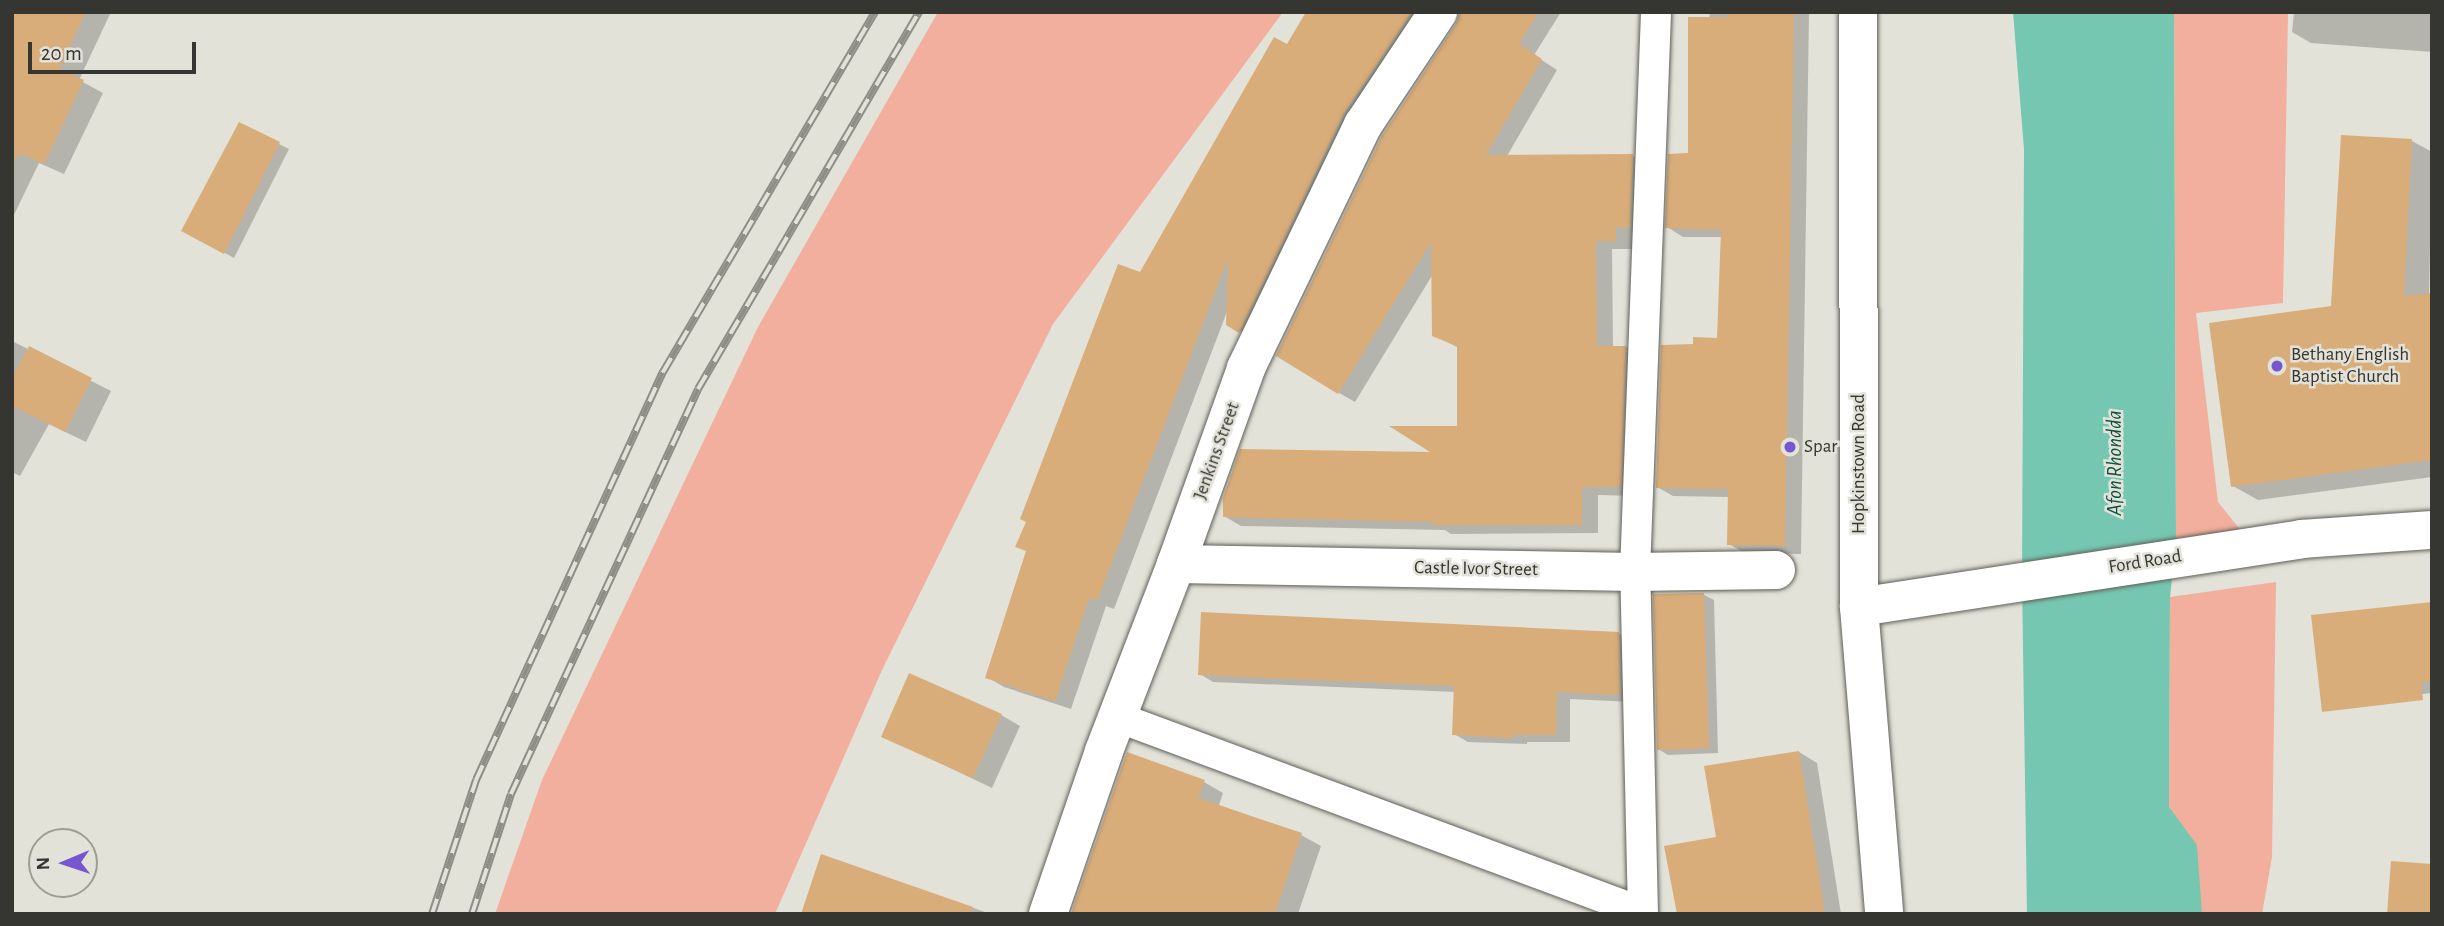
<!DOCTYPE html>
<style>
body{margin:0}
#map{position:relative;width:2444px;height:926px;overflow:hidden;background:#e2e2d9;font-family:"Alegreya Sans",sans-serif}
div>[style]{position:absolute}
.green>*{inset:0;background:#f2af9d}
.water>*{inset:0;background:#76c7b1}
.shadow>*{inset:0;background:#0003}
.building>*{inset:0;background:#d9ad79}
.roads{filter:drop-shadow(0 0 2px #606058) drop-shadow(0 0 2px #606058)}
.lane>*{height:30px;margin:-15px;padding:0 15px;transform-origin:15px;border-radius:15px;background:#fff}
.street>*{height:38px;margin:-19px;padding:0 19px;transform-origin:19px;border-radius:19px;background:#fff}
.primary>*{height:38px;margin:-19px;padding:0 19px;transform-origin:19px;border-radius:19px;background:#fff}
.rail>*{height:8px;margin-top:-4px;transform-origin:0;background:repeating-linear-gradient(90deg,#e2e2d9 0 16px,#8e8e87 0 32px);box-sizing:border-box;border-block:2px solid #8e8e87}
.dots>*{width:19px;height:19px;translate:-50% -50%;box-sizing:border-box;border:4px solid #e2e2d9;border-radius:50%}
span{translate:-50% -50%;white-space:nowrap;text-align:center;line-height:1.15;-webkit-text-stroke:5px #e2e2d9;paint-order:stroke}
.poi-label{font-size:19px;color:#353531}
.left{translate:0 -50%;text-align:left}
.street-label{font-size:19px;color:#353531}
.water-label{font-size:21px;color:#0c5143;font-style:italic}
.frame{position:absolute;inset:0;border:14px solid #353531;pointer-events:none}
.north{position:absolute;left:28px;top:828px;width:70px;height:70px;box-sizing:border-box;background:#e2e2d9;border:2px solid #9d9d96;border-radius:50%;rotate:268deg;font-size:19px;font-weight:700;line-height:28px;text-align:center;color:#353531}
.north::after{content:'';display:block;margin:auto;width:24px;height:32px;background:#7657d0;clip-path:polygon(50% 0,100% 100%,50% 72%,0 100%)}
.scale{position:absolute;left:28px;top:42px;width:168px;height:32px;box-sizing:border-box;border:4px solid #353531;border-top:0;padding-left:9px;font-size:21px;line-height:24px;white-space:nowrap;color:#353531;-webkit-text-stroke:5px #e2e2d9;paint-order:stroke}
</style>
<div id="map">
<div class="green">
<div style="clip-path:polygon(938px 12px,1283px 12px,1053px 324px,882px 670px,775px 914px,495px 914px,542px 780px,758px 327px)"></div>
<div style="clip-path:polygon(2174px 12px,2288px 12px,2283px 303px,2196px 313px,2218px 502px,2242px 532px,2176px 544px)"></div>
<div style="clip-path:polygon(2276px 582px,2272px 857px,2262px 914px,2201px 914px,2169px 808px,2170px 597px)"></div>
</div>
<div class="water">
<div style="clip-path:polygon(2013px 12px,2174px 12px,2176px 544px,2170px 597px,2169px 807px,2197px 845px,2202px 914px,2027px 914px,2022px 581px,2024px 149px)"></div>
</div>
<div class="shadow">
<div style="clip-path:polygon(12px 12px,111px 12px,79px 80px,103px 93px,64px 174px,39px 163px,12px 219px)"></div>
<div style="clip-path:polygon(1309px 12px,1434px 12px,1256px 340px,1228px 324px,1228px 309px,1114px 609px,1106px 606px,1071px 709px,1004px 687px,987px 677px,1141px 275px)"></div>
<div style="clip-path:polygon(1461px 12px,1561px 12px,1534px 55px,1557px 70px,1507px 156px,1633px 156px,1649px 165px,1646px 236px,1632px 236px,1632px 249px,1612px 249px,1613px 348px,1626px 347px,1642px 357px,1637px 496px,1598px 495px,1598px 533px,1451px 534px,1445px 530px,1241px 526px,1224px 516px,1436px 454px,1458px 428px,1459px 348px,1433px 335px,1433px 274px,1355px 402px,1339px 393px)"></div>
<div style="clip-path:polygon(1710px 12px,1809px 12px,1801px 554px,1745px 553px,1729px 544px,1729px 497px,1673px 496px,1657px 487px,1694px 346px,1719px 340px,1722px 237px,1683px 237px,1667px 227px,1690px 155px)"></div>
<div style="clip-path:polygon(2294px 12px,2432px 12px,2432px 52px,2311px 43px,2292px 32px)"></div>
<div style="clip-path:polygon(240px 125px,289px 149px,234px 258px,184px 230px)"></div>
<div style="clip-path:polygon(2412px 141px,2432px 152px,2429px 295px,2432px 294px,2432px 477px,2258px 500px,2233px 486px,2333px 307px)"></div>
<div style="clip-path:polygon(12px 341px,111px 391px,86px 442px,49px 424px,20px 476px,12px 472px)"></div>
<div style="clip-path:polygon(1704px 595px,1714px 600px,1718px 753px,1668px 755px,1658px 749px)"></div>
<div style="clip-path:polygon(2432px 604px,2432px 693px,2340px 703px)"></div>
<div style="clip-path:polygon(1618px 633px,1632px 641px,1633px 702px,1570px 699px,1570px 742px,1527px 742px,1527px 744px,1468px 742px,1454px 734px,1456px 692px,1213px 682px,1200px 674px)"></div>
<div style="clip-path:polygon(1001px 715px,1020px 726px,992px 788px,883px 736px)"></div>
<div style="clip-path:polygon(1799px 752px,1817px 763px,1841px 914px,1730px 914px)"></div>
<div style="clip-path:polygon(1204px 782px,1223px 793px,1219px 805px,1301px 835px,1321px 846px,1298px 914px,1073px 914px)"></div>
<div style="clip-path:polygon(822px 856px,991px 914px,802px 914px)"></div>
</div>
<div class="building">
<div style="clip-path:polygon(12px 12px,86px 12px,59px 69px,84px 80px,44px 164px,19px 153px,12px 166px)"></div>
<div style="clip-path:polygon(1306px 12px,1412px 12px,1343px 115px,1239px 333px,1226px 325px,1228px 258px,1097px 601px,1089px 598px,1055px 701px,985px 678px,1026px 551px,1015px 547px,1026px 522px,1020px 519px,1118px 264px,1140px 272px,1274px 37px,1287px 44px)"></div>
<div style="clip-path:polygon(1460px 12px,1539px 12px,1519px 44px,1542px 59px,1486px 155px,1633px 154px,1630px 228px,1616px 227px,1616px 241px,1596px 241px,1597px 346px,1626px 346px,1621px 487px,1582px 487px,1582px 525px,1433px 525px,1433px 522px,1223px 517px,1223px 498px,1240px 449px,1430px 452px,1389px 426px,1457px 426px,1457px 346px,1432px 336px,1431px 242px,1338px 394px,1276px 356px,1382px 136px,1456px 24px)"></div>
<div style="clip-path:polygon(1727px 12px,1794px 12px,1785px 546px,1727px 545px,1728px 489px,1656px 488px,1661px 345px,1693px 344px,1693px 337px,1717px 338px,1721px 230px,1665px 228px,1668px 154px,1688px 153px,1688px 17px,1727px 17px)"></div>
<div style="clip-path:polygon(239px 122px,280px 142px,224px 254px,181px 231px)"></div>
<div style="clip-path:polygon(2341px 135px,2412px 139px,2404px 296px,2432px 293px,2432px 460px,2231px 487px,2209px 323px,2331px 306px)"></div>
<div style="clip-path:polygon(29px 346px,92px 378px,65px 432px,12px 406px,12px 379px)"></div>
<div style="clip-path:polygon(1704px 593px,1709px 748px,1657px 750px,1653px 594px)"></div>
<div style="clip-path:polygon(2432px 602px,2432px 681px,2421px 682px,2423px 700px,2322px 712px,2311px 615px)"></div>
<div style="clip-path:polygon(1201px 612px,1619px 632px,1620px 695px,1557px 692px,1556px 735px,1514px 735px,1513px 738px,1452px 735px,1454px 686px,1198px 675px)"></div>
<div style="clip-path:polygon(909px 673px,1002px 714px,973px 778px,881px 737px)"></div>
<div style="clip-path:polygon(1799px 751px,1825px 914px,1677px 914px,1664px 846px,1716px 837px,1704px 766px)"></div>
<div style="clip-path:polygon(1127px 752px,1205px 780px,1198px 798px,1302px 833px,1275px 914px,1071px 914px)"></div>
<div style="clip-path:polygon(821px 854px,973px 907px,971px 914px,801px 914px)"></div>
<div style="clip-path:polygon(2391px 861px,2432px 864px,2432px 914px,2387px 914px)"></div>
</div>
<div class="roads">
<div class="lane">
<div style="left:1117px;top:717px;width:560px;rotate:20.38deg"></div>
<div style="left:1643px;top:914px;width:342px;rotate:-91.3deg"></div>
<div style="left:1635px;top:572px;width:560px;rotate:-87.85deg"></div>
</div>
<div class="street">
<div style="left:1176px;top:564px;width:459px;rotate:1deg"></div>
<div style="left:1635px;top:572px;width:141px;rotate:-0.8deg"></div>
<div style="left:1859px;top:607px;width:448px;rotate:-8.7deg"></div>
<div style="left:2302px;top:539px;width:130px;rotate:-4deg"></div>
<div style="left:1048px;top:914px;width:172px;rotate:-71deg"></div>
<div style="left:1104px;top:751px;width:200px;rotate:-68.9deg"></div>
<div style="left:1176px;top:564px;width:208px;rotate:-70.3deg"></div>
<div style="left:1246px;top:368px;width:270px;rotate:-64.3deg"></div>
<div style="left:1363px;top:125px;width:136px;rotate:-56.4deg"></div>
</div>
<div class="primary">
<div style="left:1858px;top:12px;width:595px;rotate:89.9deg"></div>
<div style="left:1859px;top:607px;width:308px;rotate:85.3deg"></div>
</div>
</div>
<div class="rail">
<div style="left:432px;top:914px;width:141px;rotate:-71.8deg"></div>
<div style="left:476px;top:780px;width:449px;rotate:-65.4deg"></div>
<div style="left:663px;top:372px;width:418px;rotate:-59.5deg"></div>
<div style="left:472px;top:914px;width:126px;rotate:-72deg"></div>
<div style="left:511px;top:794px;width:446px;rotate:-65.2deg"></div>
<div style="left:698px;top:389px;width:437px;rotate:-59.6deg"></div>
</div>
<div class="dots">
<div style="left:2277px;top:366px;background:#7657d0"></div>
<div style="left:1790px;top:447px;background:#7657d0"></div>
</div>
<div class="poi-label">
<span class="left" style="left:2291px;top:366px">Bethany English<br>Baptist Church</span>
<span class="left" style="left:1804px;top:447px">Spar</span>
</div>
<div class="street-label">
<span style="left:1217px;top:451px;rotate:-70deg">Jenkins Street</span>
<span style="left:1859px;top:464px;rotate:-90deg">Hopkinstown Road</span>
<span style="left:2145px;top:562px;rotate:-9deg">Ford Road</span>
<span style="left:1476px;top:569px;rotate:1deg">Castle Ivor Street</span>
</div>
<div class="water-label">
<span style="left:2115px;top:463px;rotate:-90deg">Afon Rhondda</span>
</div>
<div class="frame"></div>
<div class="north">N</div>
<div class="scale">20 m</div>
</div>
